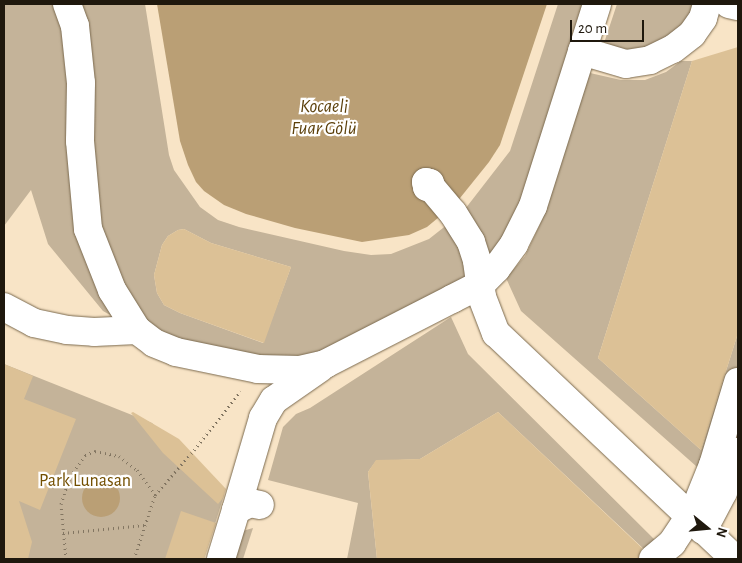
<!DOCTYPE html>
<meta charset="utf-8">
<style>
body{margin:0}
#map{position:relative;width:742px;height:563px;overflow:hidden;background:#f8e4c6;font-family:"Alegreya Sans",sans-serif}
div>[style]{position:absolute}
.green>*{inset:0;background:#c4b399}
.water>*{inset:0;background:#ba9f75}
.round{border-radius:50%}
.building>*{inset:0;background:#dcc196}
.path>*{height:3px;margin-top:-1.5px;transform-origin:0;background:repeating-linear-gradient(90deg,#827561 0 1px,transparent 0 5px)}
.roads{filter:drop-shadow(0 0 1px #7b6a4f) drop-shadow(0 0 1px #7b6a4f)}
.minor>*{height:28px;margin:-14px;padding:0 14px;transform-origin:14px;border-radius:14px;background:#fff}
span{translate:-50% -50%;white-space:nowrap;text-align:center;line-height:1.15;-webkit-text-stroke:4.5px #fff;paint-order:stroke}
.park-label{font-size:18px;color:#734f00}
.water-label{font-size:19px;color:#5c400b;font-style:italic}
.frame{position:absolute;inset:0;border:5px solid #1f180d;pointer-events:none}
.north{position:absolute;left:682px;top:503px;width:50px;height:50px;-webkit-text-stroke:4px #fff;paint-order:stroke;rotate:107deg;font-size:14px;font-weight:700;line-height:20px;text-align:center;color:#1f180d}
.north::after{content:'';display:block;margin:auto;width:18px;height:22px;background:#1f180d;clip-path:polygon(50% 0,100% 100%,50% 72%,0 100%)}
.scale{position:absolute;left:570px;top:20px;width:74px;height:22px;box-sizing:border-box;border:2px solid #1f180d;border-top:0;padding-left:6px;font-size:15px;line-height:18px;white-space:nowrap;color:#1f180d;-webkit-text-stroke:4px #fff;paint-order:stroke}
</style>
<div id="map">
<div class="green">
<div style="clip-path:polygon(evenodd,4px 4px,145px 4px,169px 155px,174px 170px,200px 207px,218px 220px,239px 227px,344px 251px,371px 255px,391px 254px,429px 239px,462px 213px,510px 151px,558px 4px,597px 4px,533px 206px,480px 277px,324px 355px,257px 361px,137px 330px,103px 311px,48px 244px,31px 190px,4px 226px,4px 4px,184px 229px,211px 243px,291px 267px,263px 343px,180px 313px,164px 305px,157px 293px,154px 275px,162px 245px,168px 236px,178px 230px,184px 229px)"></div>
<div style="clip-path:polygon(617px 4px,696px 4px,691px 21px,661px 48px,601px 52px)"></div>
<div style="clip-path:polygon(681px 61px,692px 61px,598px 358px,701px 450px,738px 333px,738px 369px,705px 474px,521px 311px,506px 278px,525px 256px,542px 220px,590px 73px,621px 80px,645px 80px,666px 72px)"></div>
<div style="clip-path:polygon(451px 317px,468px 354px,659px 544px,648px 553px,498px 412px,420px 459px,376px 461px,368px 472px,377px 559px,347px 559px,358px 503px,268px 480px,283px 427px,296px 414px,310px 408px)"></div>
<div style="clip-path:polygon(4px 364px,152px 423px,224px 495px,204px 559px,4px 559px)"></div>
<div style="clip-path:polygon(253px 528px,243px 559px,231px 559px,239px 532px)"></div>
</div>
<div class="water">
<div style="clip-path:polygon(157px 4px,547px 4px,500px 145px,489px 162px,456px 203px,427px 227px,409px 235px,362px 242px,295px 228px,246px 214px,224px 205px,204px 191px,196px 182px,188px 165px,180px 141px)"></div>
<div class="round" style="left:82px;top:479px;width:38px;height:38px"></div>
</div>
<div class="building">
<div style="clip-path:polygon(738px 47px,738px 333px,701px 450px,598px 358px,692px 61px)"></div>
<div style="clip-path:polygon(184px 229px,211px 243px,291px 267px,264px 343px,180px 313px,164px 305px,157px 293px,154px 275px,162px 245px,168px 236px,178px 230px)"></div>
<div style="clip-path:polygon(4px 364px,33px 376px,24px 399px,76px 419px,40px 510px,19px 501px,32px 542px,28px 559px,4px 559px)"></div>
<div style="clip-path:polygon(133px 412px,179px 439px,226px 489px,223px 498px,218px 504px,163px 453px,131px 413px)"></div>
<div style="clip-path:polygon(498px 412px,642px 548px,638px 559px,377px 559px,368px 472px,376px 460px,420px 459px)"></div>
<div style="clip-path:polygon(181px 511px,216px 523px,204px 559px,165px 559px)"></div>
</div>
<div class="path">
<div style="left:63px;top:533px;width:82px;rotate:-5.6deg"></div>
<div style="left:66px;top:559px;width:55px;rotate:-95.2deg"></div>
<div style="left:61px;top:504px;width:29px;rotate:-72deg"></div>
<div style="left:70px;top:476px;width:26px;rotate:-54deg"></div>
<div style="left:85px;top:455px;width:11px;rotate:-22deg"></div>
<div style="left:95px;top:451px;width:25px;rotate:12deg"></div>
<div style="left:119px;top:456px;width:23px;rotate:38deg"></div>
<div style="left:137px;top:470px;width:31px;rotate:54deg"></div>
<div style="left:134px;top:559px;width:67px;rotate:-71.8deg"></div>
<div style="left:155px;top:495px;width:60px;rotate:-49.1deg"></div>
<div style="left:194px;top:450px;width:75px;rotate:-51.5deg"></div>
</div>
<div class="roads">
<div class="minor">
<div style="left:67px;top:4px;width:23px;rotate:70deg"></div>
<div style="left:75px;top:26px;width:57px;rotate:84deg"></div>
<div style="left:81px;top:83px;width:58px;rotate:91deg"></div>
<div style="left:80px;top:141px;width:88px;rotate:84.8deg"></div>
<div style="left:88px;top:229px;width:66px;rotate:68.5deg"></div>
<div style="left:112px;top:290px;width:47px;rotate:58deg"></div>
<div style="left:137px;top:330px;width:21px;rotate:37deg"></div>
<div style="left:154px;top:343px;width:24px;rotate:22deg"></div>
<div style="left:176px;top:352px;width:84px;rotate:11.7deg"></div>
<div style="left:258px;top:369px;width:42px;rotate:1.4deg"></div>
<div style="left:300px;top:370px;width:26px;rotate:-13deg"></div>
<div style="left:325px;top:364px;width:143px;rotate:-27.1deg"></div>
<div style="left:452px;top:299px;width:33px;rotate:-27deg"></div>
<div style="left:481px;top:284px;width:21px;rotate:-45deg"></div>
<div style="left:496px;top:269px;width:31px;rotate:-54deg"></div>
<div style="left:514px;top:244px;width:42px;rotate:-63.4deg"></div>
<div style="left:533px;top:206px;width:212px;rotate:-72.4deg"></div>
<div style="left:729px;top:4px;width:9px;rotate:13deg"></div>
<div style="left:582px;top:51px;width:46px;rotate:16.5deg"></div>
<div style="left:626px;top:64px;width:24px;rotate:-9deg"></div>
<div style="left:650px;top:60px;width:25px;rotate:-26deg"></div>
<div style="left:673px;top:49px;width:24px;rotate:-38deg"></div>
<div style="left:692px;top:34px;width:19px;rotate:-55deg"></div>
<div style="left:703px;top:18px;width:15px;rotate:-74deg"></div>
<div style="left:431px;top:187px;width:4px;rotate:180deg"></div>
<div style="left:427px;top:187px;width:5px;rotate:-101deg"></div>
<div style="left:426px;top:182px;width:4px;rotate:14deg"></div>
<div style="left:430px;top:183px;width:4px;rotate:76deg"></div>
<div style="left:431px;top:187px;width:34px;rotate:50deg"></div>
<div style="left:453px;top:213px;width:34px;rotate:58deg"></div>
<div style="left:471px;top:242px;width:20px;rotate:72deg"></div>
<div style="left:477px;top:261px;width:36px;rotate:82deg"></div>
<div style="left:482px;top:297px;width:39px;rotate:69deg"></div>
<div style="left:496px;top:333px;width:329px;rotate:43.4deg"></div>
<div style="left:4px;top:307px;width:34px;rotate:28deg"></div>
<div style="left:34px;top:323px;width:34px;rotate:12deg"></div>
<div style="left:67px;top:330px;width:27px;rotate:4deg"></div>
<div style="left:94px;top:332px;width:43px;rotate:-2.7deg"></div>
<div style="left:236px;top:510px;width:96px;rotate:-73.6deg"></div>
<div style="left:263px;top:418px;width:21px;rotate:-59deg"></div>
<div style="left:274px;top:400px;width:56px;rotate:-34.8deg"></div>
<div style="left:703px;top:530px;width:43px;rotate:-62.2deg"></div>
<div style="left:723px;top:492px;width:42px;rotate:-73.3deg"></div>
<div style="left:221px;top:559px;width:51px;rotate:-73deg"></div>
<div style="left:236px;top:510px;width:16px;rotate:-27deg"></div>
<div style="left:250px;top:503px;width:10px;rotate:11deg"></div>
<div style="left:653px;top:559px;width:25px;rotate:-40deg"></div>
<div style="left:672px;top:543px;width:43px;rotate:-56.3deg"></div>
<div style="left:696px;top:507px;width:45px;rotate:-68deg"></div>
<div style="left:713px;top:465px;width:87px;rotate:-73.2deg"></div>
</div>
</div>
<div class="park-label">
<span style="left:85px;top:481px">Park Lunasan</span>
</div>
<div class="water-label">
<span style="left:324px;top:118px">Kocaeli<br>Fuar Gölü</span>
</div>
<div class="frame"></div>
<div class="north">N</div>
<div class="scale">20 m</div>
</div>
